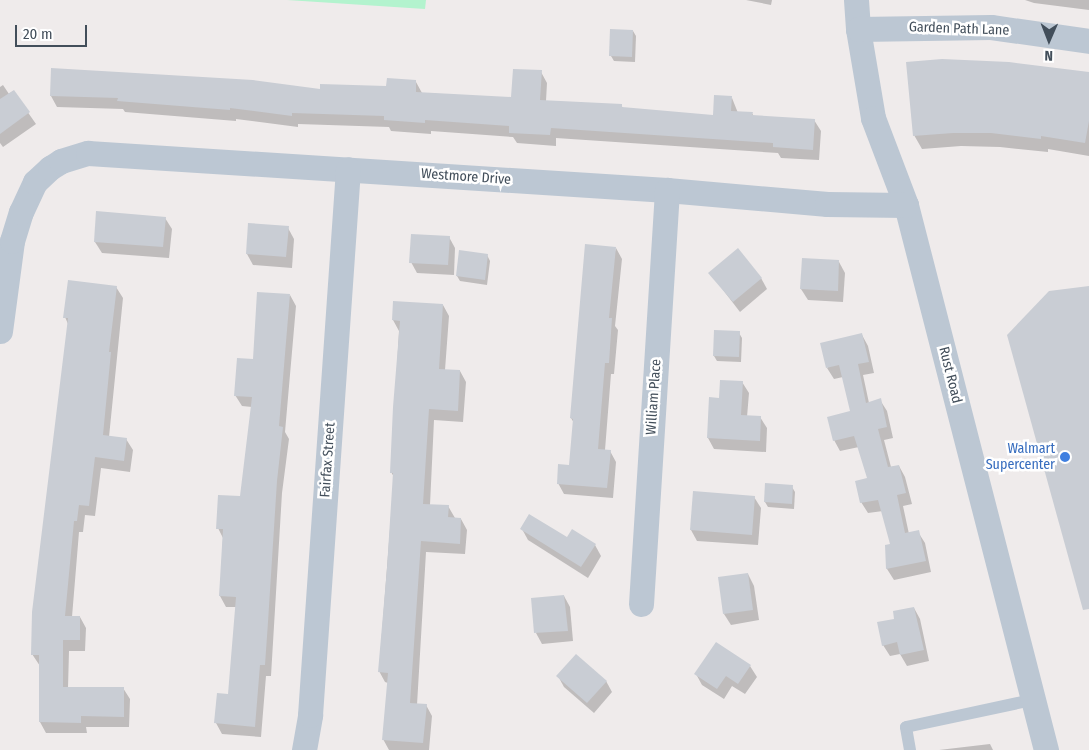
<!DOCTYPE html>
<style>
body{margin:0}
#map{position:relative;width:1089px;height:750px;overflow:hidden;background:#efebeb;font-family:"Fira Sans Condensed",sans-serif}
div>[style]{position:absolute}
.green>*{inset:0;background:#b3f3ce}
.shadow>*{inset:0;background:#0003}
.building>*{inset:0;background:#c9cdd4}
.service>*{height:12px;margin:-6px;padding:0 6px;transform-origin:6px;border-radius:6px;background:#bcc7d3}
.minor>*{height:25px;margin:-12.5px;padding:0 12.5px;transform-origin:12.5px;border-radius:12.5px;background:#bcc7d3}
.dots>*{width:14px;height:14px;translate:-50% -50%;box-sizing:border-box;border:2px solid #fff;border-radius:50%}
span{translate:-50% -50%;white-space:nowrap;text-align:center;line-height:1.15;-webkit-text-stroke:5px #fff;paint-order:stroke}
.street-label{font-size:14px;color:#424e5a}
.shop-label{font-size:14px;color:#366cbe}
.right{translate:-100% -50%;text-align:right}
.north{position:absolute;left:1024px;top:15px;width:50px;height:50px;-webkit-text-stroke:4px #fff;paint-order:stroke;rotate:181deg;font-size:14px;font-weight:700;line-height:20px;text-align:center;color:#424e5a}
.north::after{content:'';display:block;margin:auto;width:18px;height:22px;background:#424e5a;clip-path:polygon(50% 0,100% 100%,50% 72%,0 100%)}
.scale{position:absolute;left:15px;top:25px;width:72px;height:22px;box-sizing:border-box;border:2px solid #424e5a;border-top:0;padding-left:6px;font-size:15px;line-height:18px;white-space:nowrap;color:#424e5a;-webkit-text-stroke:4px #fff;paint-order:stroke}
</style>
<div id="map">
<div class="green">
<div style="clip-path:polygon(287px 0,426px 0,425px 9px)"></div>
</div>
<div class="shadow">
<div style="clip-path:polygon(746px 0,772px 0,771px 5px)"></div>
<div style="clip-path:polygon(1025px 0,1089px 0,1089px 10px,1034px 3px)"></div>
<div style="clip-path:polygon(633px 31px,636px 36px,635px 62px,614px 61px,611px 56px)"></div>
<div style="clip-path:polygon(541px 72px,547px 83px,546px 101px,621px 105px,623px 108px,714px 116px,732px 98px,738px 113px,752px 113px,754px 117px,814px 120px,821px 131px,819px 160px,781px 158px,778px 153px,556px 138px,556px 146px,517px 143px,513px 137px,431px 131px,431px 134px,391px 131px,389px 127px,298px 124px,298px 127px,236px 119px,236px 121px,125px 112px,123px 109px,57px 107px,51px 96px,387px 88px,416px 82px,422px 93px,512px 98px)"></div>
<div style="clip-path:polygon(1089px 74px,1089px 156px,1048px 149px,1048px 152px,1000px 147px,961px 146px,922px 149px,914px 135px)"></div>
<div style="clip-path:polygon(3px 85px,9px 94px,13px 91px,36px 124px,3px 147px,0 143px,0 87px)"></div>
<div style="clip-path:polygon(97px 213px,165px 218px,172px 229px,169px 258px,102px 253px,95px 242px)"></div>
<div style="clip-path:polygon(288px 228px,294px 239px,292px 268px,253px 265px,247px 254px)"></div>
<div style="clip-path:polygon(449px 237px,455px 248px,454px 275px,417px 273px,411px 262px)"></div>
<div style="clip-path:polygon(616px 248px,622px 259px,615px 326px,618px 330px,614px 374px,611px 374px,605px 450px,610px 451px,616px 462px,613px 498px,564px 494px,558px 483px,570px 466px,574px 423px,571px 418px)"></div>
<div style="clip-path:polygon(487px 255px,490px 261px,487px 285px,460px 281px,457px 276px)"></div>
<div style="clip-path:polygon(803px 260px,839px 262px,845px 273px,843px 302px,808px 300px,801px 289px)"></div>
<div style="clip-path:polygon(710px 273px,761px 278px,767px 289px,740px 312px)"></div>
<div style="clip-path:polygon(116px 287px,123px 298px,109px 437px,126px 439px,133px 450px,130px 472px,101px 468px,95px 516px,85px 515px,83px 532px,79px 532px,72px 617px,80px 617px,86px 628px,85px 651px,69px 651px,68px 688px,123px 688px,130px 699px,129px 727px,86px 727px,87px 733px,46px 733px,40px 722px,40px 666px,32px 654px,68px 324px,65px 317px)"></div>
<div style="clip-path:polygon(290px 295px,296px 306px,285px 432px,289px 439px,282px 493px,271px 676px,266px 676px,261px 737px,222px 734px,216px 723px,229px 695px,236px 607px,226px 607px,220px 596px,223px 538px,218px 528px,241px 497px,252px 407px,242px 406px,235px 395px)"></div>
<div style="clip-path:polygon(443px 305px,449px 316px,445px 370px,460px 371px,466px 382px,463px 422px,434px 420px,430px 505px,448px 506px,455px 518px,461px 519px,467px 530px,465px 554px,426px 552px,417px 705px,426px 705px,432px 716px,429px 750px,389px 750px,383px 739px,388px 683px,385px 682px,379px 671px,394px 477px,391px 472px,399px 331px,393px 320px)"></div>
<div style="clip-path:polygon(739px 333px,742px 338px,741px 362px,717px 361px,714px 356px)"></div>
<div style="clip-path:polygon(862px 335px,868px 346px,874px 373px,863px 375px,869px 403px,880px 400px,887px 411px,893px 438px,884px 440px,891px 467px,899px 466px,905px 477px,912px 504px,903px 506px,909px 534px,918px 532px,925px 543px,931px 572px,894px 580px,887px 569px,887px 546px,892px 545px,883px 511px,868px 513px,861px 502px,869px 479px,859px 447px,840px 451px,834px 440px,851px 412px,843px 377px,834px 379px,827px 368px)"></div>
<div style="clip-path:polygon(742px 382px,749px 393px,747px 417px,760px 417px,767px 428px,766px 452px,714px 449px,708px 438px,720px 399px)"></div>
<div style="clip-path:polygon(792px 487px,795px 492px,794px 509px,768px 507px,765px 502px)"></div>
<div style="clip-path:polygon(754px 497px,761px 508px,758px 545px,697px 541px,691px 530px)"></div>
<div style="clip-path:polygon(522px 529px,595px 545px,601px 556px,588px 578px,528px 540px)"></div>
<div style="clip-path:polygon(748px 574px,754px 586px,759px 620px,731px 625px,724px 614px)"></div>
<div style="clip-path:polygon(564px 596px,570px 607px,573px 641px,542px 644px,536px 633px)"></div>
<div style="clip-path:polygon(914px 608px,920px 619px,929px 661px,907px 666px,900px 654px,890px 656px,883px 645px,896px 619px)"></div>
<div style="clip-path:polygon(716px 643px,750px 666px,757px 677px,745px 694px,732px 686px,724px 699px,702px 685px,696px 674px)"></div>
<div style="clip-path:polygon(558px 676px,606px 681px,612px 692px,594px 713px,564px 687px)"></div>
<div style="clip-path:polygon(990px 744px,993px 750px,939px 750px)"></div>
</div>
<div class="building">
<div style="clip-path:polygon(610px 29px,633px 30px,632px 57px,609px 56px)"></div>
<div style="clip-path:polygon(942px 59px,1009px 62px,1089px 72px,1089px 121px,1085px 143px,1041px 136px,1041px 139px,991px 133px,953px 133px,913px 136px,906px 62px)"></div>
<div style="clip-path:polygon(51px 68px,253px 80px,320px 89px,320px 84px,386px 86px,387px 78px,416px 80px,416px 92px,511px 97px,513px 69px,542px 70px,540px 100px,622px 104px,622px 107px,713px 115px,714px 95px,732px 96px,731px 111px,753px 112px,752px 115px,815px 119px,813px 150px,773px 147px,773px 143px,551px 128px,550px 135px,509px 133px,509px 126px,425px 120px,425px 123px,384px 120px,384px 116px,292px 113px,292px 116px,230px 108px,230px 110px,117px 101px,118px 98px,50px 96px)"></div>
<div style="clip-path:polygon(14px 90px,30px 112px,0 134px,0 99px)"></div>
<div style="clip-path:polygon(96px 211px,166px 217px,163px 247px,94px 242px)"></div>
<div style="clip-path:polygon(248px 223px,289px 226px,286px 257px,246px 254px)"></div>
<div style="clip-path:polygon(411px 234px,450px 236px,448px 265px,409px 263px)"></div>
<div style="clip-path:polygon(585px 244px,616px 247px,609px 318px,612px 318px,609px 363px,605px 363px,598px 449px,611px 450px,607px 488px,557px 484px,558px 464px,569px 465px,573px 419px,570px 418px)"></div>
<div style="clip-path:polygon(738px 248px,762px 278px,733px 302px,708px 273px)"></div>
<div style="clip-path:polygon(459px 250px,488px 254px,485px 280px,456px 276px)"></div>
<div style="clip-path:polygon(802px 258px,839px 260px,838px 291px,800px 289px)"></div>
<div style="clip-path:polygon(68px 280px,117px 286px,109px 352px,111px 352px,103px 435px,127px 438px,124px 461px,95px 457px,89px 506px,79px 505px,77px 521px,74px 521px,65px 616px,80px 616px,80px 640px,63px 640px,63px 687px,124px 687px,124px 717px,81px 716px,81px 723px,39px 722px,39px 655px,31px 655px,32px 612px,68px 318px,63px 318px)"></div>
<div style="clip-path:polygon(1089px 286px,1089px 609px,1083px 610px,1007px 335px,1049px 291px)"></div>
<div style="clip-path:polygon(257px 292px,290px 294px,279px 426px,283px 427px,277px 481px,268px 622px,265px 665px,260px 665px,255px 727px,214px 723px,217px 693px,228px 694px,236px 597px,219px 596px,223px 529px,216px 529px,218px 495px,240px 496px,252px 397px,234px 396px,237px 358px,253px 359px)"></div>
<div style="clip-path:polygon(393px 301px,443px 304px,439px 369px,460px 370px,458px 411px,429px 409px,423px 504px,449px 505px,448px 517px,461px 518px,460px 544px,421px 541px,410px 703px,427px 704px,423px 743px,382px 740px,388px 673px,378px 672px,387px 568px,393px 473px,390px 473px,393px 407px,400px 321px,392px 320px)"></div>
<div style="clip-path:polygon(714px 330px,740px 331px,739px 357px,713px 356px)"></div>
<div style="clip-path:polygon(862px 333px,869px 362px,858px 364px,866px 403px,881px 398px,887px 427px,878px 429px,888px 467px,899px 465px,906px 493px,897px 495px,905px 533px,919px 530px,926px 561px,886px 569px,885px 545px,890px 544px,878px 500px,860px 503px,855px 481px,867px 478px,854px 436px,833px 441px,827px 417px,850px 411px,839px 365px,826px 368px,820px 343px)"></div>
<div style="clip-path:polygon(720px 380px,743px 381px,741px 415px,761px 416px,760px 441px,707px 438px,709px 397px,719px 398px)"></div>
<div style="clip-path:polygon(765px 483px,793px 485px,792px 504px,764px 502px)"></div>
<div style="clip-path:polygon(693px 491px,755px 496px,752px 535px,690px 530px)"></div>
<div style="clip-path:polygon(529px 514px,567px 537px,572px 529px,596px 544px,581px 567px,520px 529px)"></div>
<div style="clip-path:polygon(748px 573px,753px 610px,723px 614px,718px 577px)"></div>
<div style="clip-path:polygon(564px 595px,568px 631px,534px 633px,531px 598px)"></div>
<div style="clip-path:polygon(914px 607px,924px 650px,900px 655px,897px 642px,882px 646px,877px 622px,894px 619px,893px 611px)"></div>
<div style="clip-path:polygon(716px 642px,751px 665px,738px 684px,726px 676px,717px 689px,694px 674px)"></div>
<div style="clip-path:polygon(576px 654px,607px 681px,587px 703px,556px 676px)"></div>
</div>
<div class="service">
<div style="left:910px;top:750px;width:23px;rotate:-100deg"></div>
<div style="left:906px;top:727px;width:129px;rotate:-12.1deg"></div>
</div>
<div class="minor">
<div style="left:856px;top:0;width:29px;rotate:86deg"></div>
<div style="left:858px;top:29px;width:90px;rotate:80.4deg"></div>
<div style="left:873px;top:118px;width:93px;rotate:69.2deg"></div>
<div style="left:906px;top:205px;width:563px;rotate:75.59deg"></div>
<div style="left:858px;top:29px;width:133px;rotate:-0.9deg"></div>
<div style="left:991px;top:27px;width:99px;rotate:8.1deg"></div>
<div style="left:0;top:331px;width:91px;rotate:-82.4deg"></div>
<div style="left:12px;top:241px;width:30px;rotate:-73deg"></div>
<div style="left:21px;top:212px;width:33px;rotate:-65deg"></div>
<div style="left:35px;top:182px;width:21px;rotate:-43deg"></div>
<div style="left:50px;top:168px;width:13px;rotate:-32deg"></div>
<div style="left:61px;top:161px;width:28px;rotate:-17deg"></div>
<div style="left:88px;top:153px;width:580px;rotate:3.66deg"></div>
<div style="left:667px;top:190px;width:161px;rotate:5deg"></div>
<div style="left:827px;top:204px;width:79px;rotate:0.7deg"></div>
<div style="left:641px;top:604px;width:415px;rotate:-86.4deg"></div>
<div style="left:304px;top:750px;width:36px;rotate:-80deg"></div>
<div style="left:310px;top:715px;width:547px;rotate:-86.02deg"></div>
</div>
<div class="dots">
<div style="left:1065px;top:457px;background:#3f7fe0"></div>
</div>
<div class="street-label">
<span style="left:959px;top:29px;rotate:2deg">Garden Path Lane</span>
<span style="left:466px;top:177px;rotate:4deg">Westmore Drive</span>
<span style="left:950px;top:375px;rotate:76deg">Rust Road</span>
<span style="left:654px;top:397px;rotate:-86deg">William Place</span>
<span style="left:328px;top:460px;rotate:-86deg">Fairfax Street</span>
</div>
<div class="shop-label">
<span class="right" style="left:1055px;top:457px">Walmart<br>Supercenter</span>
</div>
<div class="north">N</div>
<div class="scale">20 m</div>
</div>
